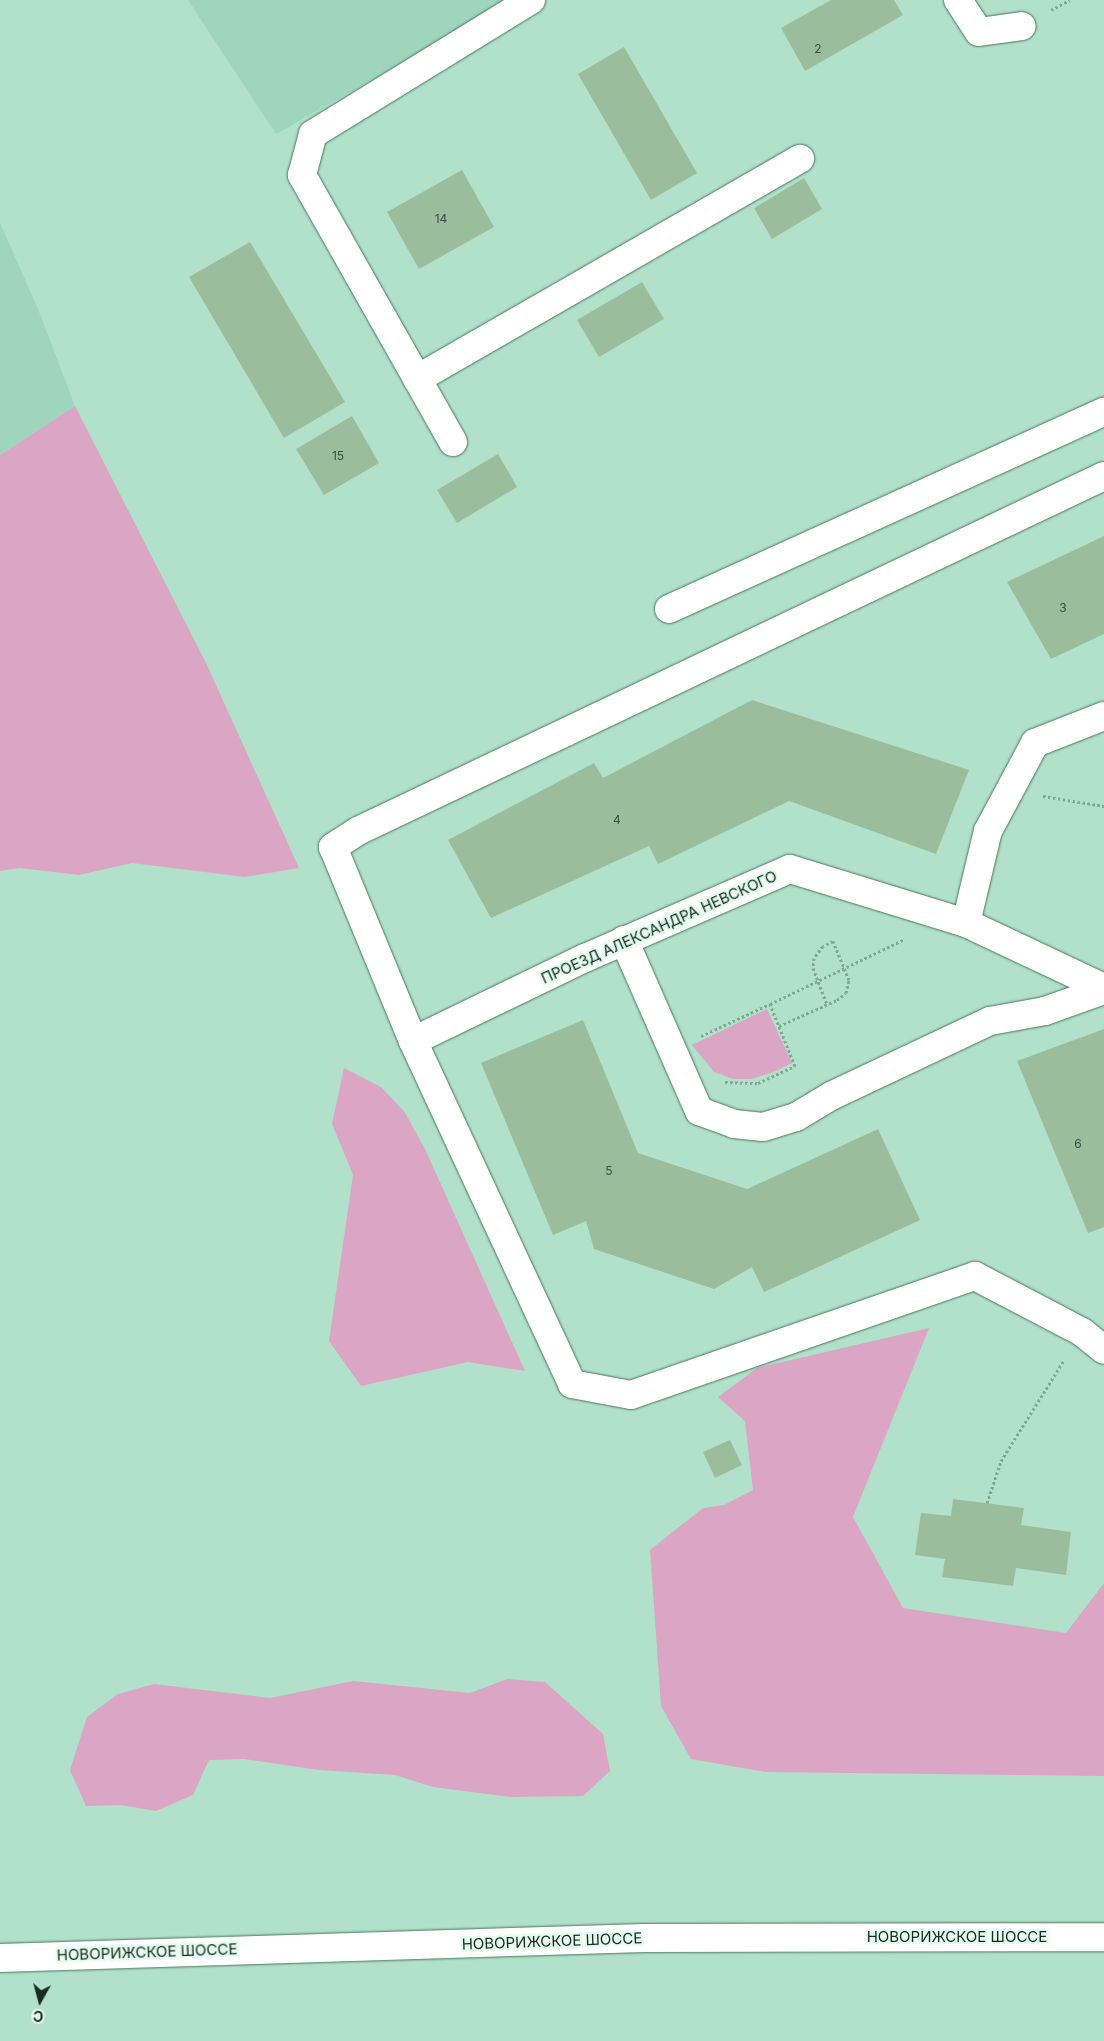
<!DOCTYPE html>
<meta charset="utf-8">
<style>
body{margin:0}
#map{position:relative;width:1104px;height:2041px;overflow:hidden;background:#b1e1ca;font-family:Inter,sans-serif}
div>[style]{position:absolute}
.built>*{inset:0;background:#9ed5bc}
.green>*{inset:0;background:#daa6c3}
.building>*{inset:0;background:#9cbd9c}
.path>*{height:3px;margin-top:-1.5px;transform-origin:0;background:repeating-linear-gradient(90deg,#81a895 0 2.5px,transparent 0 5px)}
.roads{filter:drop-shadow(0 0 1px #497662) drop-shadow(0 0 1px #497662)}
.minor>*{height:28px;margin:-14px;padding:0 14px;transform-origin:14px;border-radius:14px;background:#fff}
.highway>*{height:28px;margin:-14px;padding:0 14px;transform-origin:14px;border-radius:14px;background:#fff}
span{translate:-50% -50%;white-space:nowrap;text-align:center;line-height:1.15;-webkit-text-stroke:5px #e4fcf0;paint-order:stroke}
.number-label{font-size:12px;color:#394f40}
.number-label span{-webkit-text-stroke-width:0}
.street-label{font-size:15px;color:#182a22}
.north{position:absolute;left:15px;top:1976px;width:50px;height:50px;-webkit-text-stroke:4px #e4fcf0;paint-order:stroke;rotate:187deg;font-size:14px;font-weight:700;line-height:20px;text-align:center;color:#182a22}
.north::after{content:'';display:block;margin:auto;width:18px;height:22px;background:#182a22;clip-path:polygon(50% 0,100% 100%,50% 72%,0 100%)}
</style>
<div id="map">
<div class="built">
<div style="clip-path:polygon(188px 0,512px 0,276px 134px)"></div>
<div style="clip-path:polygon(0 223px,38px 309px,75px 406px,0 455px)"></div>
</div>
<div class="green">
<div style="clip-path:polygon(75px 406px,206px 663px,299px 868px,245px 877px,132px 863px,79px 875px,20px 868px,0 871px,0 455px)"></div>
<div style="clip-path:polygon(767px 1009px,792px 1063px,776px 1071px,752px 1079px,733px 1079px,714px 1072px,692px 1045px)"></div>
<div style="clip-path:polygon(344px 1068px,381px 1087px,404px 1111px,425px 1149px,525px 1371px,468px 1362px,361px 1386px,329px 1341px,353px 1175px,332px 1124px)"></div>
<div style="clip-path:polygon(929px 1328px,853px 1517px,903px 1608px,1066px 1633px,1104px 1583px,1104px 1776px,765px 1772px,691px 1759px,661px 1706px,650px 1550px,703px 1508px,724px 1505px,753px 1490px,745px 1421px,718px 1397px,757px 1368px)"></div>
<div style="clip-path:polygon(507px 1679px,545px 1682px,603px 1734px,610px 1771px,583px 1796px,510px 1797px,433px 1787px,395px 1775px,319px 1770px,244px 1759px,209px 1760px,193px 1795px,156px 1811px,121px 1805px,86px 1806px,70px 1770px,87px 1717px,118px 1694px,154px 1684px,270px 1698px,353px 1681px,470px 1693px)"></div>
</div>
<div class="building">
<div style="clip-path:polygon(831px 0,894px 0,903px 15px,805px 71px,781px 28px)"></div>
<div style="clip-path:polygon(624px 47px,697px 173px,651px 200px,578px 74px)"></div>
<div style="clip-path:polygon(462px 170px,494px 227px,419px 269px,387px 212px)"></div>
<div style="clip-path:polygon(804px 178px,822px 209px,772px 239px,754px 208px)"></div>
<div style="clip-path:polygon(250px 242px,345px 402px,284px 438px,189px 277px)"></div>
<div style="clip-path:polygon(642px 282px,664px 319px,599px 357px,577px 320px)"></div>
<div style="clip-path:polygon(352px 416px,379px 463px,324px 495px,296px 449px)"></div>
<div style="clip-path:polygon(498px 454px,517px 487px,457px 523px,437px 490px)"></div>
<div style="clip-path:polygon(1104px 536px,1104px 634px,1051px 659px,1007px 582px)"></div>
<div style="clip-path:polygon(752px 700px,969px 770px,936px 854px,789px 801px,658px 864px,649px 846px,491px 918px,448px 840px,594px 763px,603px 778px)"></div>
<div style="clip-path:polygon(583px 1020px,638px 1153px,747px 1189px,878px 1129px,920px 1220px,764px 1292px,752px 1267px,714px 1289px,594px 1249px,586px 1221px,553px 1235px,481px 1063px)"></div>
<div style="clip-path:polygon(1104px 1029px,1104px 1227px,1088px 1233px,1017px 1061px)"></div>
<div style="clip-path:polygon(730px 1440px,742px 1465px,715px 1478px,703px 1452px)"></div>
<div style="clip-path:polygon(953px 1499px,1024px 1508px,1021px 1525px,1071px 1532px,1066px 1575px,1016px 1568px,1013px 1586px,942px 1577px,945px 1559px,915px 1555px,921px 1513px,951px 1516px)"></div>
</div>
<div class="path">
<div style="left:1051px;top:10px;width:21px;rotate:-28deg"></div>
<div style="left:1043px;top:796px;width:62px;rotate:9.3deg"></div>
<div style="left:779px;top:1026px;width:64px;rotate:-24.1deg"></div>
<div style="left:837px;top:1000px;width:11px;rotate:-38deg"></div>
<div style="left:846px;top:993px;width:13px;rotate:-77deg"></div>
<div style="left:849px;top:980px;width:42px;rotate:-112.3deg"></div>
<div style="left:833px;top:941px;width:11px;rotate:153deg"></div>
<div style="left:823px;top:946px;width:15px;rotate:127deg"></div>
<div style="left:814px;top:958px;width:10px;rotate:96deg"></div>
<div style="left:813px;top:968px;width:39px;rotate:69deg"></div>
<div style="left:701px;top:1036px;width:76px;rotate:-24.9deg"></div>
<div style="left:725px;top:1082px;width:33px;rotate:2deg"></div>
<div style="left:758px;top:1083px;width:41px;rotate:-24.7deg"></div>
<div style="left:795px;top:1066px;width:67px;rotate:-112deg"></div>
<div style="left:770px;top:1004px;width:150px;rotate:-25.7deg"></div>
<div style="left:987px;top:1503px;width:44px;rotate:-71.6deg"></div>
<div style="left:1001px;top:1461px;width:119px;rotate:-58deg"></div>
</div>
<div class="roads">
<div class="minor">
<div style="left:958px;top:0;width:38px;rotate:57deg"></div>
<div style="left:979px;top:32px;width:43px;rotate:-7.9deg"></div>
<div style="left:417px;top:379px;width:442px;rotate:-29.9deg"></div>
<div style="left:453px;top:442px;width:307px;rotate:-119.5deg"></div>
<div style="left:302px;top:175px;width:42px;rotate:-75deg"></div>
<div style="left:313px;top:134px;width:256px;rotate:-31.6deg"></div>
<div style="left:1104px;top:476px;width:826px;rotate:154.55deg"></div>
<div style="left:358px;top:831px;width:30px;rotate:147deg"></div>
<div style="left:333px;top:847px;width:210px;rotate:67.6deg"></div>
<div style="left:413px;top:1041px;width:378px;rotate:65.1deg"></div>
<div style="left:572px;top:1384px;width:60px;rotate:10.6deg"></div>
<div style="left:631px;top:1395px;width:364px;rotate:-19.1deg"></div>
<div style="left:975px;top:1276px;width:121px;rotate:27.6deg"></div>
<div style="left:1082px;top:1332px;width:28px;rotate:39deg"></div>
<div style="left:669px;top:609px;width:478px;rotate:-24.4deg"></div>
<div style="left:966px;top:923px;width:95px;rotate:-76.6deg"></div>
<div style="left:988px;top:831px;width:100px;rotate:-61.9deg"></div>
<div style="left:1035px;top:743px;width:74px;rotate:-21.4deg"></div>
<div style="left:624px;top:940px;width:187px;rotate:66.3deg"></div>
<div style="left:699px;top:1111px;width:37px;rotate:20deg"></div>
<div style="left:734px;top:1124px;width:29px;rotate:6deg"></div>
<div style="left:763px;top:1127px;width:34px;rotate:-17deg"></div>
<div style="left:796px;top:1117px;width:41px;rotate:-31deg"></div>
<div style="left:831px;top:1096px;width:176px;rotate:-25.3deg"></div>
<div style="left:990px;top:1021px;width:56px;rotate:-10.3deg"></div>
<div style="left:1045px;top:1011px;width:63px;rotate:-19.6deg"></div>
<div style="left:413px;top:1041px;width:191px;rotate:-25.8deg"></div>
<div style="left:585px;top:958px;width:223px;rotate:-23.5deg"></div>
<div style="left:790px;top:869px;width:184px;rotate:17.1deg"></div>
<div style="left:966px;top:923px;width:153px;rotate:25.2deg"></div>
</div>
<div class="highway">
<div style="left:0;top:1958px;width:644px;rotate:-1.78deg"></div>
<div style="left:644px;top:1938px;width:460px;rotate:-0.1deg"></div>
</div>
</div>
<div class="number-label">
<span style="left:818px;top:49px">2</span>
<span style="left:441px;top:219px">14</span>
<span style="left:338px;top:456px">15</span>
<span style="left:1063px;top:608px">3</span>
<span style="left:617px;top:820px">4</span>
<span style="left:1078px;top:1144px">6</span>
<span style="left:609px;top:1171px">5</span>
</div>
<div class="street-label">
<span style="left:659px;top:927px;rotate:-24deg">ПРОЕЗД АЛЕКСАНДРА НЕВСКОГО</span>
<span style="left:957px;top:1937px">НОВОРИЖСКОЕ ШОССЕ</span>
<span style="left:552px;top:1941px;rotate:-2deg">НОВОРИЖСКОЕ ШОССЕ</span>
<span style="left:147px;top:1952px;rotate:-2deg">НОВОРИЖСКОЕ ШОССЕ</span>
</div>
<div class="north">С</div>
</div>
